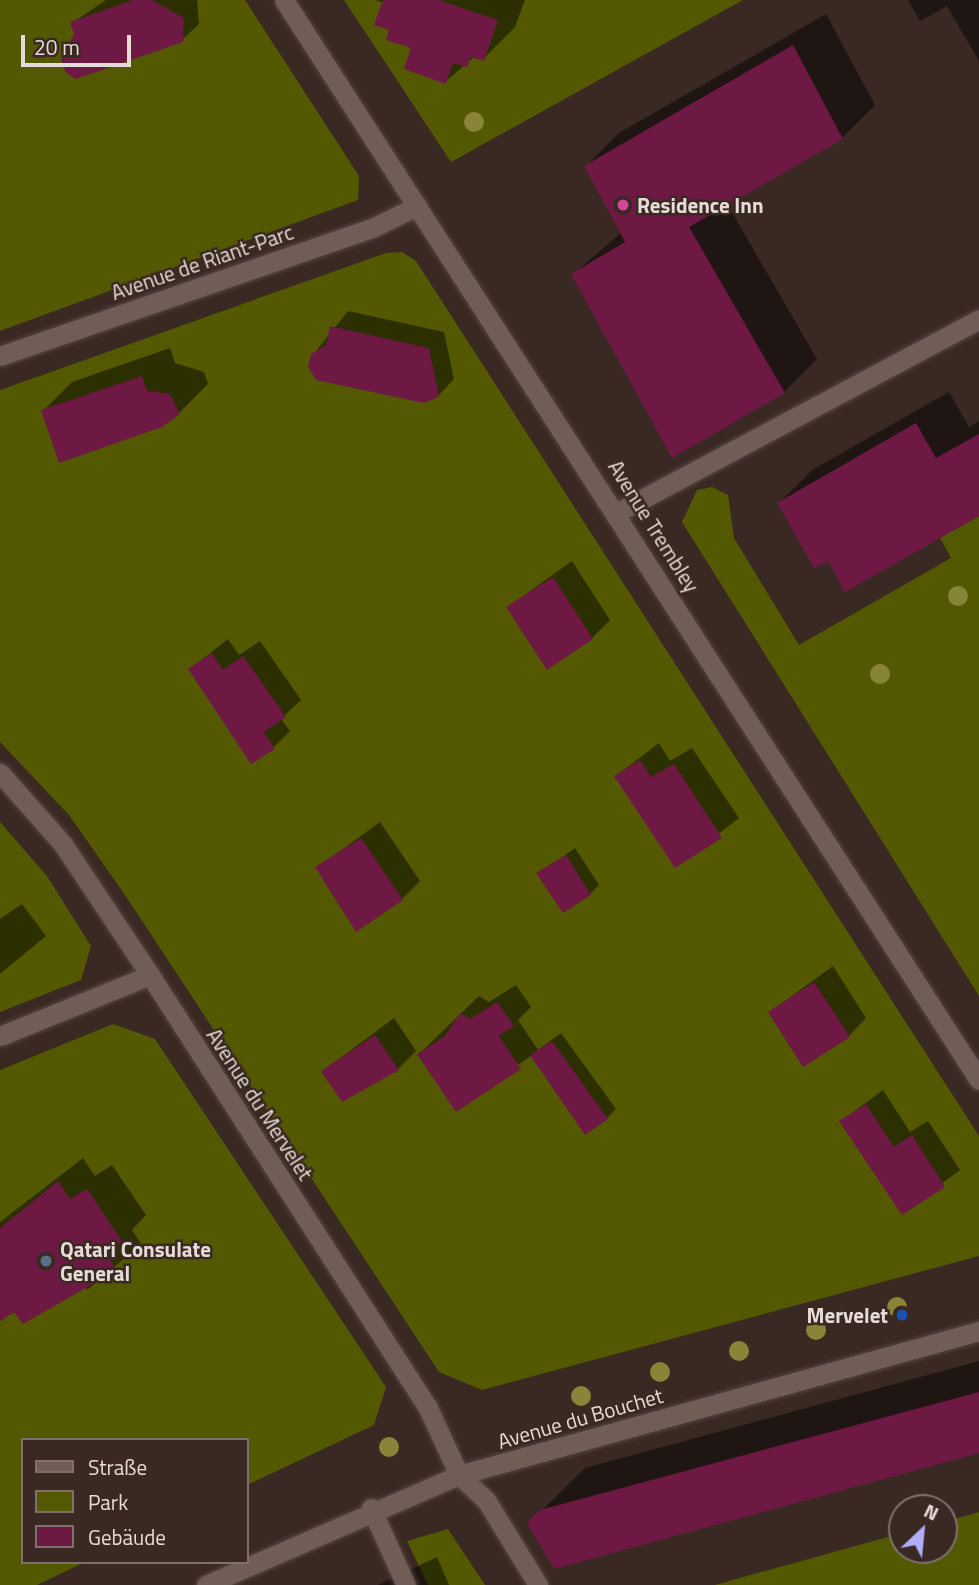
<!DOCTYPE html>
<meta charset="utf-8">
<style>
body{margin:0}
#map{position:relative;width:979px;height:1585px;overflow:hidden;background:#3a2923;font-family:"Titillium Web",sans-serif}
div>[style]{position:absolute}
.green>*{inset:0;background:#545801}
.shadow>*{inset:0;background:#0007}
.building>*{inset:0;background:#6e1944}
.roads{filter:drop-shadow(0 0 2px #544641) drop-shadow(0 0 2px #544641)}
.service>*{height:19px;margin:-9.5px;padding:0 9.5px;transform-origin:9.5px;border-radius:9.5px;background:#705d56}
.pedestrian>*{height:19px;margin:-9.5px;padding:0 9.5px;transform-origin:9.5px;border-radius:9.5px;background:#705d56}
.minor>*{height:19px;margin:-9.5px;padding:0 9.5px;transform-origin:9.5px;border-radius:9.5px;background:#705d56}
.tertiary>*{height:19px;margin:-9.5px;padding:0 9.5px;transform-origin:9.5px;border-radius:9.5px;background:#705d56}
.trees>*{width:20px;height:20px;margin:-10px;border-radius:50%;background:#888538}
.dots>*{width:19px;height:19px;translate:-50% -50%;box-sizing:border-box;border:4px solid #3a2923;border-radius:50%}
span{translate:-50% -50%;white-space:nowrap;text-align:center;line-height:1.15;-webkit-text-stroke:5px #3a2923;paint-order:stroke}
.poi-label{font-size:21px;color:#e6dbd6;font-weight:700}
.left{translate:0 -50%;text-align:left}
.right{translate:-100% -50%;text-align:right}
.street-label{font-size:21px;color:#e6dbd6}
.legend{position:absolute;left:21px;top:1438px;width:228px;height:126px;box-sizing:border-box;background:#3a2923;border:2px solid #7f706b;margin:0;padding:9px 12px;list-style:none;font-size:21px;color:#e6dbd6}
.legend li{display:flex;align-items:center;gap:14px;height:35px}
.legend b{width:35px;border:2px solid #7f706b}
.north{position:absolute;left:888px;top:1494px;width:70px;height:70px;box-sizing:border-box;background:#3a2923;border:2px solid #7f706b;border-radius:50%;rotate:26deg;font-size:19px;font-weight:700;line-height:28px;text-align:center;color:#e6dbd6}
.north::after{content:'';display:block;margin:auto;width:24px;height:32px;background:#b2adfa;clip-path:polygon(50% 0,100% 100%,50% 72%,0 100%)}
.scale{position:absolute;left:21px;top:35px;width:110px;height:32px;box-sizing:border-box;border:4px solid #e6dbd6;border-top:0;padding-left:9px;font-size:21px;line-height:24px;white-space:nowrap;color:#e6dbd6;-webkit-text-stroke:5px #3a2923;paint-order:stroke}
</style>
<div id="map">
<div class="green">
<div style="clip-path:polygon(0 0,245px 0,359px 176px,358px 200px,0 331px)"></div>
<div style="clip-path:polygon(344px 0,743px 0,451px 162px)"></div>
<div style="clip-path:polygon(402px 252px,416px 261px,979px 1136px,979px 1256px,482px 1390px,439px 1372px,127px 898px,69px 815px,0 742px,0 390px,386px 253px)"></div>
<div style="clip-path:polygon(712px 487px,728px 495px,734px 538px,799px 645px,951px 558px,940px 538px,979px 516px,979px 996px,682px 522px,697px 490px)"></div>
<div style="clip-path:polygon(0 822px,47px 876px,91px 946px,81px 980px,0 1012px)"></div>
<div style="clip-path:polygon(113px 1024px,155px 1039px,386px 1387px,374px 1425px,247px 1485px,247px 1440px,23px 1440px,23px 1562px,85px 1562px,37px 1585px,0 1585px,0 1070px)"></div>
<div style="clip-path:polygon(979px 1512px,979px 1585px,715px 1585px,902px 1533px,902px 1550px,944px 1550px,944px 1522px)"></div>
<div style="clip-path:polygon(448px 1529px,485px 1585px,428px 1585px,407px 1541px)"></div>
</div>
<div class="shadow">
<div style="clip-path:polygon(106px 0,197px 0,199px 24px,182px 40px,76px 34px,72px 23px)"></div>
<div style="clip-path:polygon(375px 0,525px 0,515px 27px,483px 59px,475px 56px,445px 82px,391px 29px,384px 3px)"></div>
<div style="clip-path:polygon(908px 0,979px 0,979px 61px,947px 6px,920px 21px)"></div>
<div style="clip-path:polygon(826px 14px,875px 105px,842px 138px,727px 204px,817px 359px,784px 392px,573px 274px,622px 232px,586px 166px,619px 133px)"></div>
<div style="clip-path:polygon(348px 311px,444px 332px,454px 379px,438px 396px,313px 355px)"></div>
<div style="clip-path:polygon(170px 348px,175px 363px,204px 372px,208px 384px,179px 413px,43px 411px,72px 382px)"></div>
<div style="clip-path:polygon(949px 392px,969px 427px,979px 421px,979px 514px,828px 558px,779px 503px,812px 470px)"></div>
<div style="clip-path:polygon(572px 561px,610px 620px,592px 638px,508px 607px)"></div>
<div style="clip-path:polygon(228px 639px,239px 655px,260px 641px,301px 700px,281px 719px,290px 731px,274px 747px,190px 669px)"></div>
<div style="clip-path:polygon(659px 743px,670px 761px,692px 748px,739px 818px,676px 866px,616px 776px)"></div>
<div style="clip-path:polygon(380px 822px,420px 881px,402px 899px,317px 868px)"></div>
<div style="clip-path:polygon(575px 848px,599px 885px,590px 894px,539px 874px)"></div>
<div style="clip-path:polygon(22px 904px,46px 936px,0 974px,0 919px)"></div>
<div style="clip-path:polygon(833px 966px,866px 1018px,849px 1036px,770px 1012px)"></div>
<div style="clip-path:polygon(516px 985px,531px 1007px,518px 1020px,538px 1050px,561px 1033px,616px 1109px,607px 1118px,532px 1055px,456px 1109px,419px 1054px,479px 996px,489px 1002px)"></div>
<div style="clip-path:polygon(394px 1018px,416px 1051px,398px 1069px,323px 1071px)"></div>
<div style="clip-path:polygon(883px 1090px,910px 1132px,928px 1121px,960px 1170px,903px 1213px,841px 1121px)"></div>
<div style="clip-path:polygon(83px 1158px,95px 1176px,112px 1165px,146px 1215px,132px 1230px,141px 1244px,87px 1290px,83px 1283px,0 1319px,0 1222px)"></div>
<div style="clip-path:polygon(979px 1361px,979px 1451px,529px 1523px,585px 1468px)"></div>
<div style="clip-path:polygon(437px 1557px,449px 1585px,378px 1585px)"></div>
</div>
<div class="building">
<div style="clip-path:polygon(133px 0,152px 0,184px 18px,183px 42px,76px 79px,66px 73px,61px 60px,74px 34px,70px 22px)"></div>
<div style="clip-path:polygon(383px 0,439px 0,498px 20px,484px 61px,470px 57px,467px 67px,453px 63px,446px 84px,404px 69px,411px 48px,386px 40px,389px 30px,374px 25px)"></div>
<div style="clip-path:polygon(793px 45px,843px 139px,689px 227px,785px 393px,672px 458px,571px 274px,625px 242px,584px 166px)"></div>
<div style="clip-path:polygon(330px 326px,429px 348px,439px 397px,424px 403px,316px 380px,308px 367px,311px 354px,326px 345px)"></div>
<div style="clip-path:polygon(142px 376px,147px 391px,170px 394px,180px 414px,162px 427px,59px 463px,41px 410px)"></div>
<div style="clip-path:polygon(916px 423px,936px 458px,979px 434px,979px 516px,845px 592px,828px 561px,814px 568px,777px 503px)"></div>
<div style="clip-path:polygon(553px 577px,593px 639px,547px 670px,506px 607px)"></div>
<div style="clip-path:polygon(212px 653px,223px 670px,243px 656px,286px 717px,264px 732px,275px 749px,251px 764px,188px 669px)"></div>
<div style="clip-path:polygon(640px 760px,651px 777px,674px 764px,722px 838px,675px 868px,614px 776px)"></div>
<div style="clip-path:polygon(361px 838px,403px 900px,356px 932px,315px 867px)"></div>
<div style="clip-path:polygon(566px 855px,591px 895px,563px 913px,536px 873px)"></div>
<div style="clip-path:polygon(814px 982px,850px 1037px,803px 1067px,768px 1012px)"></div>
<div style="clip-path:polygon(497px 1002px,514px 1026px,499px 1036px,521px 1069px,456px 1112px,417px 1054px,445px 1036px,460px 1013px,470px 1019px)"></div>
<div style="clip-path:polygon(375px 1035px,399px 1070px,342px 1102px,321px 1071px)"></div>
<div style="clip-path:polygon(552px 1041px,608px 1119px,585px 1135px,530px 1055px)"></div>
<div style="clip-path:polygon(866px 1104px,894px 1147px,912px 1135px,945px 1187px,902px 1215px,839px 1121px)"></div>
<div style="clip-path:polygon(58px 1181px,70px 1199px,87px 1189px,122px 1241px,105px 1253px,117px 1270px,23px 1324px,14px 1312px,0 1321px,0 1228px)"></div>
<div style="clip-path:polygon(979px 1392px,979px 1453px,554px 1569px,527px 1523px,540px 1510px)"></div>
</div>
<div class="roads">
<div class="service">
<div style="left:618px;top:512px;width:409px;rotate:-28.1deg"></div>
<div style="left:371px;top:1508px;width:85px;rotate:65.6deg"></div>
</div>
<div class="pedestrian">
<div style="left:459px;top:1475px;width:37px;rotate:43deg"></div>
<div style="left:486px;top:1500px;width:100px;rotate:58.5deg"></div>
</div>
<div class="minor">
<div style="left:0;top:356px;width:396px;rotate:-19deg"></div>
<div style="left:374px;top:227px;width:48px;rotate:-26deg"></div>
<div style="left:0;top:773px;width:94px;rotate:48.5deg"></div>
<div style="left:62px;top:843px;width:159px;rotate:56.3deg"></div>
<div style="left:150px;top:975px;width:515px;rotate:57.3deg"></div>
<div style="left:428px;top:1408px;width:74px;rotate:65.2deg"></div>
<div style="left:0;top:1036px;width:162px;rotate:-22.1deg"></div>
</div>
<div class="tertiary">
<div style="left:284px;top:0;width:1284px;rotate:57.24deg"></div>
<div style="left:206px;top:1585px;width:276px;rotate:-23.5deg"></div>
<div style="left:459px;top:1475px;width:540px;rotate:-15.48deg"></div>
</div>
</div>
<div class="trees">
<div style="left:474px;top:122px"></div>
<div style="left:958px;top:596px"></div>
<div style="left:880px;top:674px"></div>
<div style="left:897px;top:1307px"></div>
<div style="left:816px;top:1330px"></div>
<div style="left:739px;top:1351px"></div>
<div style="left:660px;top:1372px"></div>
<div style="left:581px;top:1396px"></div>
<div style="left:389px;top:1447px"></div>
</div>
<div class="dots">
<div style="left:623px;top:205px;background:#d1479c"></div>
<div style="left:46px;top:1261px;background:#5c6f8a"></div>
<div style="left:902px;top:1315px;background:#1a4fb4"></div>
</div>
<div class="poi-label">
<span class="left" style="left:637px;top:205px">Residence Inn</span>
<span class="left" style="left:60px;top:1261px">Qatari Consulate<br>General</span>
<span class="right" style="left:888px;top:1315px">Mervelet</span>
</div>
<div class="street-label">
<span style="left:202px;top:262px;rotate:-19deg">Avenue de Riant-Parc</span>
<span style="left:654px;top:526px;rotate:58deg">Avenue Trembley</span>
<span style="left:260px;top:1104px;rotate:57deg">Avenue du Mervelet</span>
<span style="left:580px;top:1418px;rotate:-16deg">Avenue du Bouchet</span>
</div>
<ul class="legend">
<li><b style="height:9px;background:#705d56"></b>Straße</li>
<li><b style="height:19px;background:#545801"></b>Park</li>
<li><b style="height:19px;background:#6e1944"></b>Gebäude</li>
</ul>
<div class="north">N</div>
<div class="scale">20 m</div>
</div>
